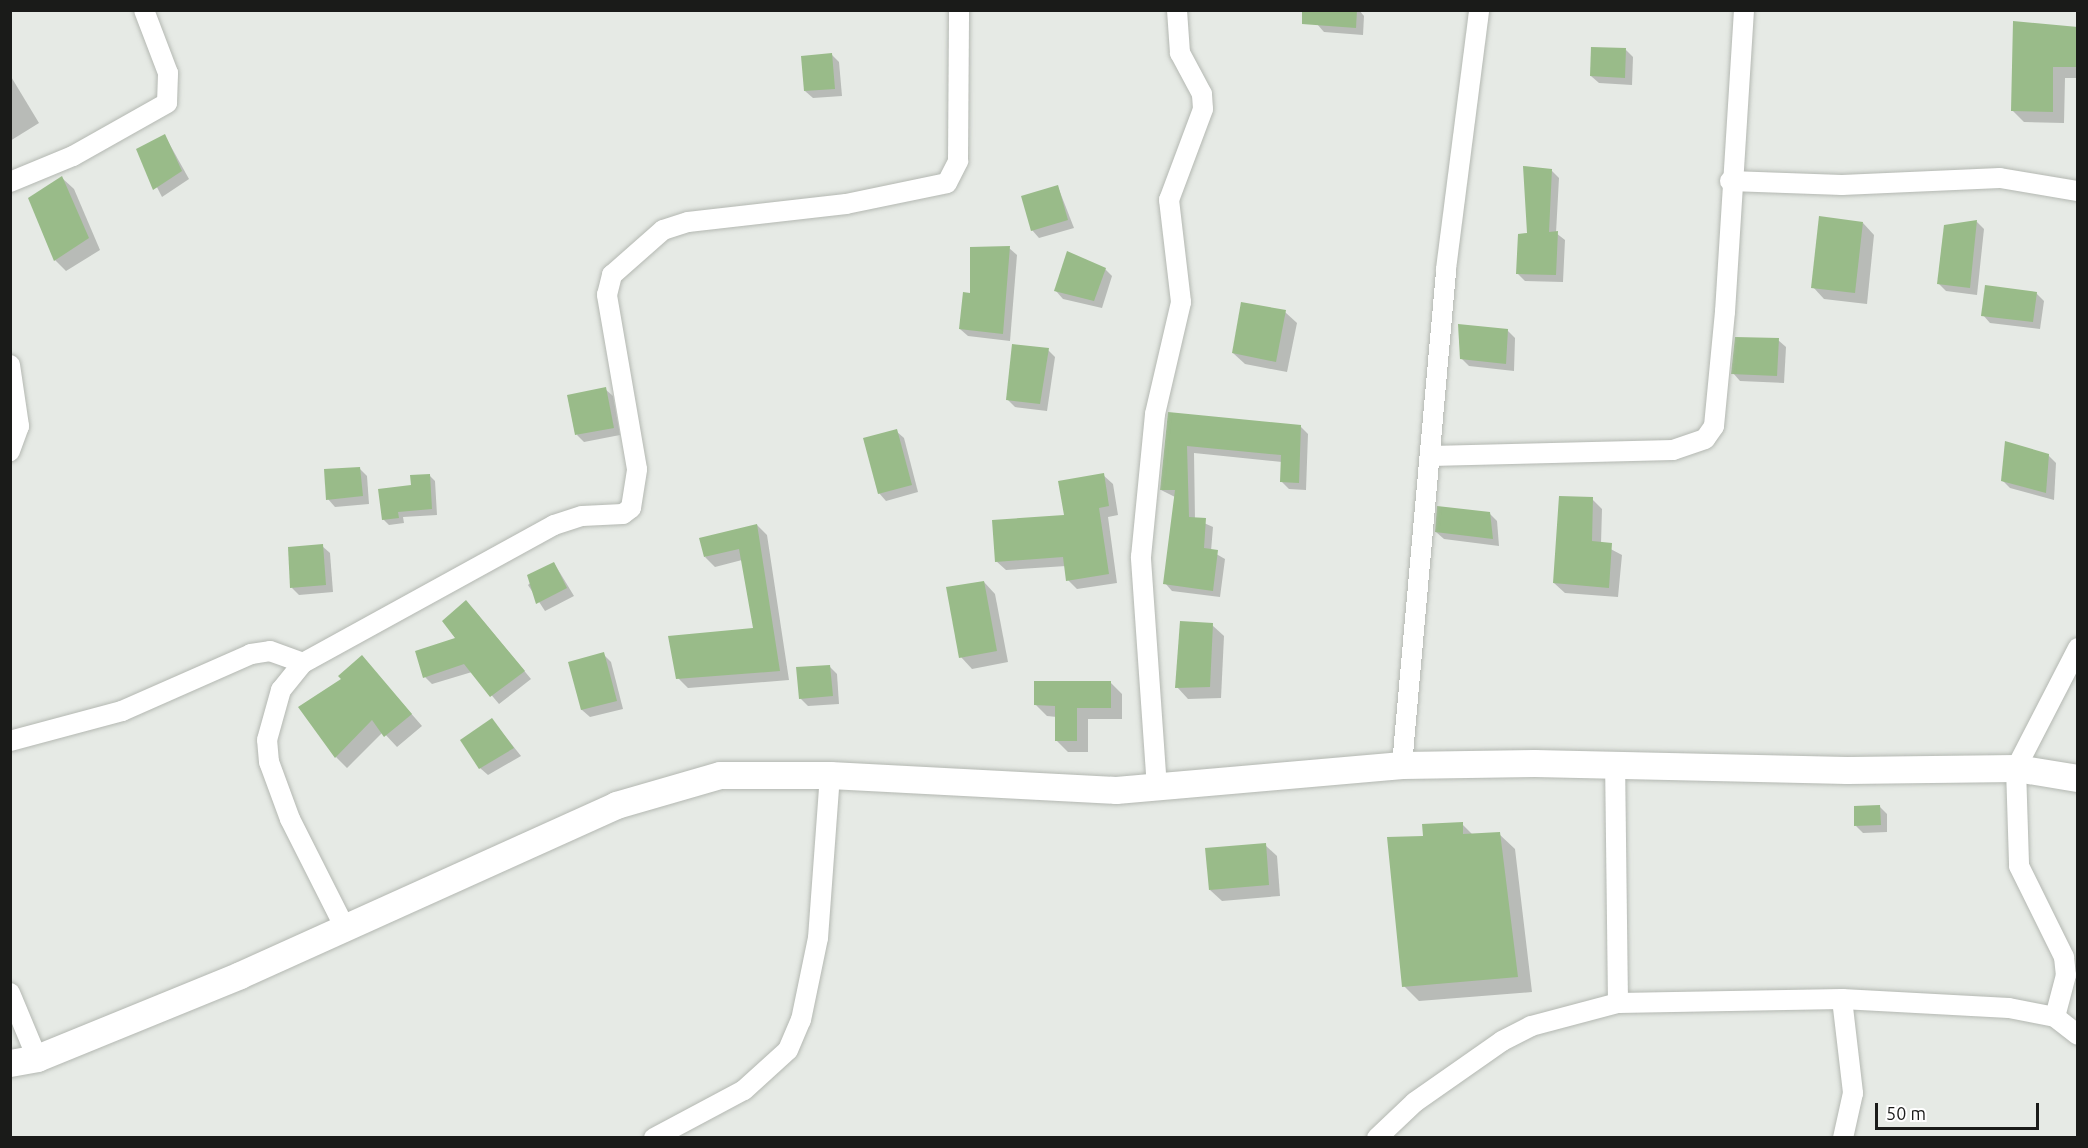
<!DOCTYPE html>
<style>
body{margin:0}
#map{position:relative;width:2088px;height:1148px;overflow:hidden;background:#e6eae5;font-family:Ubuntu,sans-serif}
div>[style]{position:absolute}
.shadow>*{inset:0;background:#0003}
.building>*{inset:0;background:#99bb89}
.roads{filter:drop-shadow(0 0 2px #b4b8b2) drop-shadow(0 0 2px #b4b8b2)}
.street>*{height:20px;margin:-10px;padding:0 10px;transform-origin:10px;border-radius:10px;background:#fff}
.secondary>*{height:27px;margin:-13.5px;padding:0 13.5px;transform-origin:13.5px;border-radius:13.5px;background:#fff}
span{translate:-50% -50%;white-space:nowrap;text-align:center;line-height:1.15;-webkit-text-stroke:4.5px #fff;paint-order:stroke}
.frame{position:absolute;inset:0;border:12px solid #1a1b19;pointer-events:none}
.scale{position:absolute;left:1875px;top:1103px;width:164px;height:27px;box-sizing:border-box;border:3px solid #1a1b19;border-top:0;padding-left:8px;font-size:18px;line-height:21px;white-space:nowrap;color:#1a1b19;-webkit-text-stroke:4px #fff;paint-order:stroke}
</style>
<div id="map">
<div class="shadow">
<div style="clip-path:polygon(1317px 10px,1359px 10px,1364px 16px,1363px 35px,1324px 32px,1317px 24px)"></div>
<div style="clip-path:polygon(2014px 22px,2078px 29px,2078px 78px,2065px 78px,2064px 123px,2024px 122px,2012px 110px)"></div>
<div style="clip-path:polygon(1626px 50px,1633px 57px,1632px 85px,1599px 83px,1591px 76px)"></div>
<div style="clip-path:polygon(832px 55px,839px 62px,842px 96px,813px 98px,805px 91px)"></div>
<div style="clip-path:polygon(10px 75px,39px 123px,10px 141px)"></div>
<div style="clip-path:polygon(165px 136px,189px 179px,162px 197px,138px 150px)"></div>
<div style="clip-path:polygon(1551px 170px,1559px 178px,1556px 233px,1565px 240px,1563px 282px,1525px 281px,1518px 274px)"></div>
<div style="clip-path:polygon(62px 178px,74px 189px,100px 250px,66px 271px,55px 260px)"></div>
<div style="clip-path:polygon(1058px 187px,1074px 228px,1039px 238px,1032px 230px)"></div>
<div style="clip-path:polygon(1977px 222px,1984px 229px,1977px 295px,1946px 291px,1939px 284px,1945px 227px)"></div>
<div style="clip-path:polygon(1863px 223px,1874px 235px,1867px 304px,1824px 299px,1813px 287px)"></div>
<div style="clip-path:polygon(1009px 248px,1017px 255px,1010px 341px,968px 336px,960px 329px,972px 294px)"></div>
<div style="clip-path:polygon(1105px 269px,1112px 276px,1102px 308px,1063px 299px,1056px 291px)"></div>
<div style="clip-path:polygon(2036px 293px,2044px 301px,2040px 329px,1990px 323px,1983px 315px)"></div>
<div style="clip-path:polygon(1285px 312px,1297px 323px,1287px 372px,1245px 364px,1233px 353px)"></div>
<div style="clip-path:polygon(1507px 330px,1515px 338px,1514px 371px,1469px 366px,1462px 359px)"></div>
<div style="clip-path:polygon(1778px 340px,1786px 347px,1784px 383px,1740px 381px,1733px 373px)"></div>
<div style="clip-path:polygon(1048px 350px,1055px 357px,1047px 411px,1015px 407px,1008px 400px)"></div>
<div style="clip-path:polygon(605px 389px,613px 396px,620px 435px,584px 442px,577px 435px)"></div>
<div style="clip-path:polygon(1169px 413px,1300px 426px,1308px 434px,1306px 490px,1289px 489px,1282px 482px,1282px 462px,1194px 453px,1195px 519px,1213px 527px,1211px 551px,1225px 559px,1220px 597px,1172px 591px,1165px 583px,1175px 497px,1161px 490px)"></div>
<div style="clip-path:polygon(896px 431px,904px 438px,918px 492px,886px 501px,879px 493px)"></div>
<div style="clip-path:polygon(2048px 455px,2056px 463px,2054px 500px,2010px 488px,2002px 480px)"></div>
<div style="clip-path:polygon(359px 468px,367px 476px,369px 504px,335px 507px,328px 499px)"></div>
<div style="clip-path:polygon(429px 475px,435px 481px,437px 515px,403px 517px,404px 523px,389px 525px,383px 519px)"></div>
<div style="clip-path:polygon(1103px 475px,1113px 484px,1118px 515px,1108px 517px,1117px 583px,1077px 589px,1068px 580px,1066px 566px,1006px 570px,996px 561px,1066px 517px)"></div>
<div style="clip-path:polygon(1592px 499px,1602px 509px,1601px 544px,1622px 555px,1618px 597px,1565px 593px,1554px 583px)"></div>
<div style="clip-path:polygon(1489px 513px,1497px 521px,1499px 546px,1444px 539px,1436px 532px)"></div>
<div style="clip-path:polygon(757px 525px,767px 535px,789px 680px,688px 688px,678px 678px,755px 629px,742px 560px,715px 567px,705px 557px)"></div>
<div style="clip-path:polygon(322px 546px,330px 553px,333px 592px,299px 595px,292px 588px)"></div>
<div style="clip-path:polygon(554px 563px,574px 596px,545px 611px,528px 585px)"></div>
<div style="clip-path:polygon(984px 582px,995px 594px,1008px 662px,972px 669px,961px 657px)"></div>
<div style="clip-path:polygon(474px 610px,531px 679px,499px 704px,472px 672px,432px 684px,425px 677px,458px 639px)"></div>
<div style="clip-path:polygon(1212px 625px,1224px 636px,1221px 698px,1188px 699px,1177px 687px)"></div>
<div style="clip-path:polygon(603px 654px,611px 662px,623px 709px,590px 717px,582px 710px,570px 663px)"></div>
<div style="clip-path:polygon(362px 657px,422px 726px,397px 747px,383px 732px,347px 768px,336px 757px,343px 680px)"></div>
<div style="clip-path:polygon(829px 666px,837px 674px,839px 704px,808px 706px,800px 698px)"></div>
<div style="clip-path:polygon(1110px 682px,1122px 694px,1122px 719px,1088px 719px,1088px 752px,1068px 752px,1056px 740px,1057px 717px,1047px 716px,1036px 705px)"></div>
<div style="clip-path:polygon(492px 720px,521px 756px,488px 775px,480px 768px)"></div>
<div style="clip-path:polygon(1879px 806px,1887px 814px,1887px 832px,1863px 833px,1856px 826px)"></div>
<div style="clip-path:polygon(1462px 824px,1473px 835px,1499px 834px,1515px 849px,1532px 992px,1419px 1001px,1404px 986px,1424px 837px)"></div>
<div style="clip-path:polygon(1265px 845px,1277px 856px,1280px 896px,1222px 901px,1210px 890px)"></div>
</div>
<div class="building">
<div style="clip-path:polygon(1302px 10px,1357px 10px,1356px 28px,1302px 24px)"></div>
<div style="clip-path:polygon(2013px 21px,2078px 27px,2078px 67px,2053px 67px,2053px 112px,2011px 111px)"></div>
<div style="clip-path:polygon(1591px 47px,1626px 48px,1625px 78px,1590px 76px)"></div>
<div style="clip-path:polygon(832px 53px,835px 89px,804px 91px,801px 56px)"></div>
<div style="clip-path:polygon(165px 134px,182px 171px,153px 190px,136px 149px)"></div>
<div style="clip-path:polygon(1523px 166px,1552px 169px,1549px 232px,1558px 231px,1556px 275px,1516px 274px,1518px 234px,1527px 233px)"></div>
<div style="clip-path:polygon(62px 176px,89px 238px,54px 261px,28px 198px)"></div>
<div style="clip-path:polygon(1058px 185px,1068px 220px,1031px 231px,1021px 196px)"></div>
<div style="clip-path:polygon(1819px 216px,1863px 222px,1855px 293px,1811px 288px)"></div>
<div style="clip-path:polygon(1977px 220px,1970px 288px,1937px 284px,1944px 225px)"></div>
<div style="clip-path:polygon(1010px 246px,1003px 334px,959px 329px,963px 292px,970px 293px,970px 247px)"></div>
<div style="clip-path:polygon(1067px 251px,1106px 268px,1094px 301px,1054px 291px)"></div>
<div style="clip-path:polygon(1985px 285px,2037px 292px,2033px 322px,1981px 316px)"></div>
<div style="clip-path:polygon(1241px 302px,1286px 310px,1276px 362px,1232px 353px)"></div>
<div style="clip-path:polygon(1458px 324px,1508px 329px,1506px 364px,1460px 359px)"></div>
<div style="clip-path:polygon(1735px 337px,1779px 338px,1777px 376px,1731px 374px)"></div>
<div style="clip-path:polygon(1012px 344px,1049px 348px,1040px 404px,1006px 400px)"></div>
<div style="clip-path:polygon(606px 387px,614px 428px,575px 435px,567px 395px)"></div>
<div style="clip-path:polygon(1168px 412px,1301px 425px,1299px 483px,1280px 482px,1281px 455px,1187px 446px,1189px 517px,1206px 518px,1204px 548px,1218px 550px,1213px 591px,1163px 584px,1175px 490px,1160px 490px)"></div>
<div style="clip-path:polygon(897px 429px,912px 485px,878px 494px,863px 438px)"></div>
<div style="clip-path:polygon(2005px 441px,2049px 454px,2046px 493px,2001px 481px)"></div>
<div style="clip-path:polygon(360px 467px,363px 496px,326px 500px,324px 469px)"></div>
<div style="clip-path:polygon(1104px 473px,1109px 506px,1099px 508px,1109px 574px,1066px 581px,1063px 557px,995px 562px,992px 520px,1064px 515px,1058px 481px)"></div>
<div style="clip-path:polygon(430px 474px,432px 509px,398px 512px,399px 518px,382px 520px,378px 489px,411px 485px,410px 475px)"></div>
<div style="clip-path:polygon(1559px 496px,1593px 497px,1592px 541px,1612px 543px,1609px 588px,1553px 583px)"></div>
<div style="clip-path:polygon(1437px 506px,1490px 512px,1493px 539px,1435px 532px)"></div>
<div style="clip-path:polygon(757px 524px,780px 671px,676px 679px,668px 636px,753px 628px,739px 549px,704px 557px,699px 538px)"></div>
<div style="clip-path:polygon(323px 544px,326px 585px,290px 588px,288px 547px)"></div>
<div style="clip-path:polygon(554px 562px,567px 588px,536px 604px,527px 575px)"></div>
<div style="clip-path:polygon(984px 581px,997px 651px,959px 658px,946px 587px)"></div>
<div style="clip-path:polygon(466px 600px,525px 671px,490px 697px,464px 664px,423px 678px,415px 651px,455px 638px,442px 621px)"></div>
<div style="clip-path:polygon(1180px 621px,1213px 623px,1210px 687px,1175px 688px)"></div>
<div style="clip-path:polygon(604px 652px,617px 701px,581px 710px,568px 662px)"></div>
<div style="clip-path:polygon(362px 655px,412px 714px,384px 737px,372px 720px,335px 758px,298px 707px,341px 679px,338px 676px)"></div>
<div style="clip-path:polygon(830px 665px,833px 696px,799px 699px,796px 667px)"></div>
<div style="clip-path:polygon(1034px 681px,1111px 681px,1111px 708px,1077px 708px,1077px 741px,1055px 741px,1055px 706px,1034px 705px)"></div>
<div style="clip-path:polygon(492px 718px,514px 748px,479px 769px,460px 740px)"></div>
<div style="clip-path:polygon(1880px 805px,1881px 825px,1854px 826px,1854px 806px)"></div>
<div style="clip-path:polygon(1463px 822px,1463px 834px,1500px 832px,1518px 977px,1402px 987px,1387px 837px,1423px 836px,1422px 824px)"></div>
<div style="clip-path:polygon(1266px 843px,1269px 885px,1209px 890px,1205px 848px)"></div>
</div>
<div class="roads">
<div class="street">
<div style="left:1730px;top:181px;width:112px;rotate:2deg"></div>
<div style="left:1842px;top:185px;width:158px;rotate:-2.5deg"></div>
<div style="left:2000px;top:178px;width:79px;rotate:9.5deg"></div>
<div style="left:10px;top:182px;width:68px;rotate:-22.4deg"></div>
<div style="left:73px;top:156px;width:108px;rotate:-29.4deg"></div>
<div style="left:167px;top:103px;width:30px;rotate:-88deg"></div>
<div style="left:168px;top:73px;width:67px;rotate:-110.9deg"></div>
<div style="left:10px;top:365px;width:62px;rotate:81.6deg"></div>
<div style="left:19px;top:426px;width:27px;rotate:110deg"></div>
<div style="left:1431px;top:456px;width:242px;rotate:-1.4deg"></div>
<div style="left:1673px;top:450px;width:34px;rotate:-19deg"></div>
<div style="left:1705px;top:439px;width:16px;rotate:-55deg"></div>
<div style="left:1714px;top:426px;width:115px;rotate:-84.5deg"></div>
<div style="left:1725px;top:312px;width:303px;rotate:-86.4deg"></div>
<div style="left:2078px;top:648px;width:135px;rotate:117.3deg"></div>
<div style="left:2016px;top:768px;width:98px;rotate:88.2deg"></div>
<div style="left:2019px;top:866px;width:102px;rotate:63.7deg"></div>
<div style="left:2064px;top:957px;width:18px;rotate:84deg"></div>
<div style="left:2066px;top:975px;width:43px;rotate:104.7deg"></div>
<div style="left:2055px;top:1017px;width:29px;rotate:38deg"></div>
<div style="left:10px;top:741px;width:116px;rotate:-15deg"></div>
<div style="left:122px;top:711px;width:141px;rotate:-23.8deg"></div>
<div style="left:251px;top:654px;width:19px;rotate:-9deg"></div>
<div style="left:270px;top:651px;width:35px;rotate:20deg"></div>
<div style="left:1402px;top:765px;width:498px;rotate:-84.9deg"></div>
<div style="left:1446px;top:269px;width:261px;rotate:-82.7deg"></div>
<div style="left:1157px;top:788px;width:232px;rotate:-94deg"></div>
<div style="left:1141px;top:557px;width:144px;rotate:-84.4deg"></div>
<div style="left:1155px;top:414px;width:115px;rotate:-76.9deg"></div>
<div style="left:1181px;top:302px;width:103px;rotate:-96.7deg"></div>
<div style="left:1169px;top:200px;width:97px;rotate:-69.5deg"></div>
<div style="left:1203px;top:109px;width:15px;rotate:-94deg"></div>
<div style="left:1202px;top:94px;width:47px;rotate:-118.2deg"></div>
<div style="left:1180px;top:53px;width:43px;rotate:-94deg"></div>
<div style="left:345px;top:928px;width:122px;rotate:-116.8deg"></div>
<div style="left:290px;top:819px;width:61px;rotate:-110.2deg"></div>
<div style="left:269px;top:762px;width:22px;rotate:-95deg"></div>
<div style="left:267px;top:740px;width:52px;rotate:-74.4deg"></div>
<div style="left:281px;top:690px;width:35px;rotate:-51deg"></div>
<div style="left:303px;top:663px;width:286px;rotate:-28.8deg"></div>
<div style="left:554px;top:525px;width:29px;rotate:-18deg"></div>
<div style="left:582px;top:516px;width:41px;rotate:-2.8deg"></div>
<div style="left:623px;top:514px;width:10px;rotate:-37deg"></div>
<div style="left:631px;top:508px;width:39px;rotate:-81deg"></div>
<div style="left:637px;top:469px;width:177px;rotate:-99.8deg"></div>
<div style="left:607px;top:295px;width:21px;rotate:-76deg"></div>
<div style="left:612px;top:275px;width:68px;rotate:-41.4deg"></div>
<div style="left:663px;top:230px;width:26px;rotate:-18deg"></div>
<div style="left:688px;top:222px;width:159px;rotate:-6.5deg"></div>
<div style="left:846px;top:204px;width:103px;rotate:-11.7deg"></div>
<div style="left:947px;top:183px;width:25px;rotate:-63deg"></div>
<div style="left:958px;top:161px;width:151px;rotate:-89.6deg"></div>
<div style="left:10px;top:993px;width:70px;rotate:67.4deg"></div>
<div style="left:1842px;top:999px;width:95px;rotate:83.3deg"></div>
<div style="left:1853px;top:1093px;width:46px;rotate:102.5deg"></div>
<div style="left:1618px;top:1003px;width:224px;rotate:-1deg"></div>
<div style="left:1842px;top:999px;width:167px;rotate:3.1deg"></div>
<div style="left:2009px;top:1008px;width:47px;rotate:11.1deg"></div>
<div style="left:654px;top:1138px;width:102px;rotate:-28.1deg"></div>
<div style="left:744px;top:1090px;width:59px;rotate:-42.3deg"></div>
<div style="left:788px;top:1050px;width:33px;rotate:-67deg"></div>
<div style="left:801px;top:1020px;width:84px;rotate:-78.3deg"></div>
<div style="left:818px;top:938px;width:163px;rotate:-85.8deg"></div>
<div style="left:1377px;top:1138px;width:52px;rotate:-43.5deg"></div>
<div style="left:1415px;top:1102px;width:106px;rotate:-35deg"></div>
<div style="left:1502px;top:1041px;width:33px;rotate:-27deg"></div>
<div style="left:1531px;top:1026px;width:90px;rotate:-14.8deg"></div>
<div style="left:1618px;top:1003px;width:235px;rotate:-90.7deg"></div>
</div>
<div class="secondary">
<div style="left:10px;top:1063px;width:27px;rotate:-10deg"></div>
<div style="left:37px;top:1058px;width:219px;rotate:-22.2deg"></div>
<div style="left:240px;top:975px;width:413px;rotate:-24.3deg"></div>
<div style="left:616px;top:805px;width:108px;rotate:-16.1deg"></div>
<div style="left:720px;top:775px;width:110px"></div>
<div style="left:830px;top:775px;width:286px;rotate:3deg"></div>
<div style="left:1116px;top:790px;width:287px;rotate:-5deg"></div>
<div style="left:1402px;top:765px;width:132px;rotate:-0.9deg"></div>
<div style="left:1534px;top:763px;width:313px;rotate:1.3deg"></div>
<div style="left:1847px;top:770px;width:169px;rotate:-0.7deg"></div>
<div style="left:2016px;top:768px;width:63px;rotate:9.2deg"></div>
</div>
</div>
<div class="frame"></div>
<div class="scale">50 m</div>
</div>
